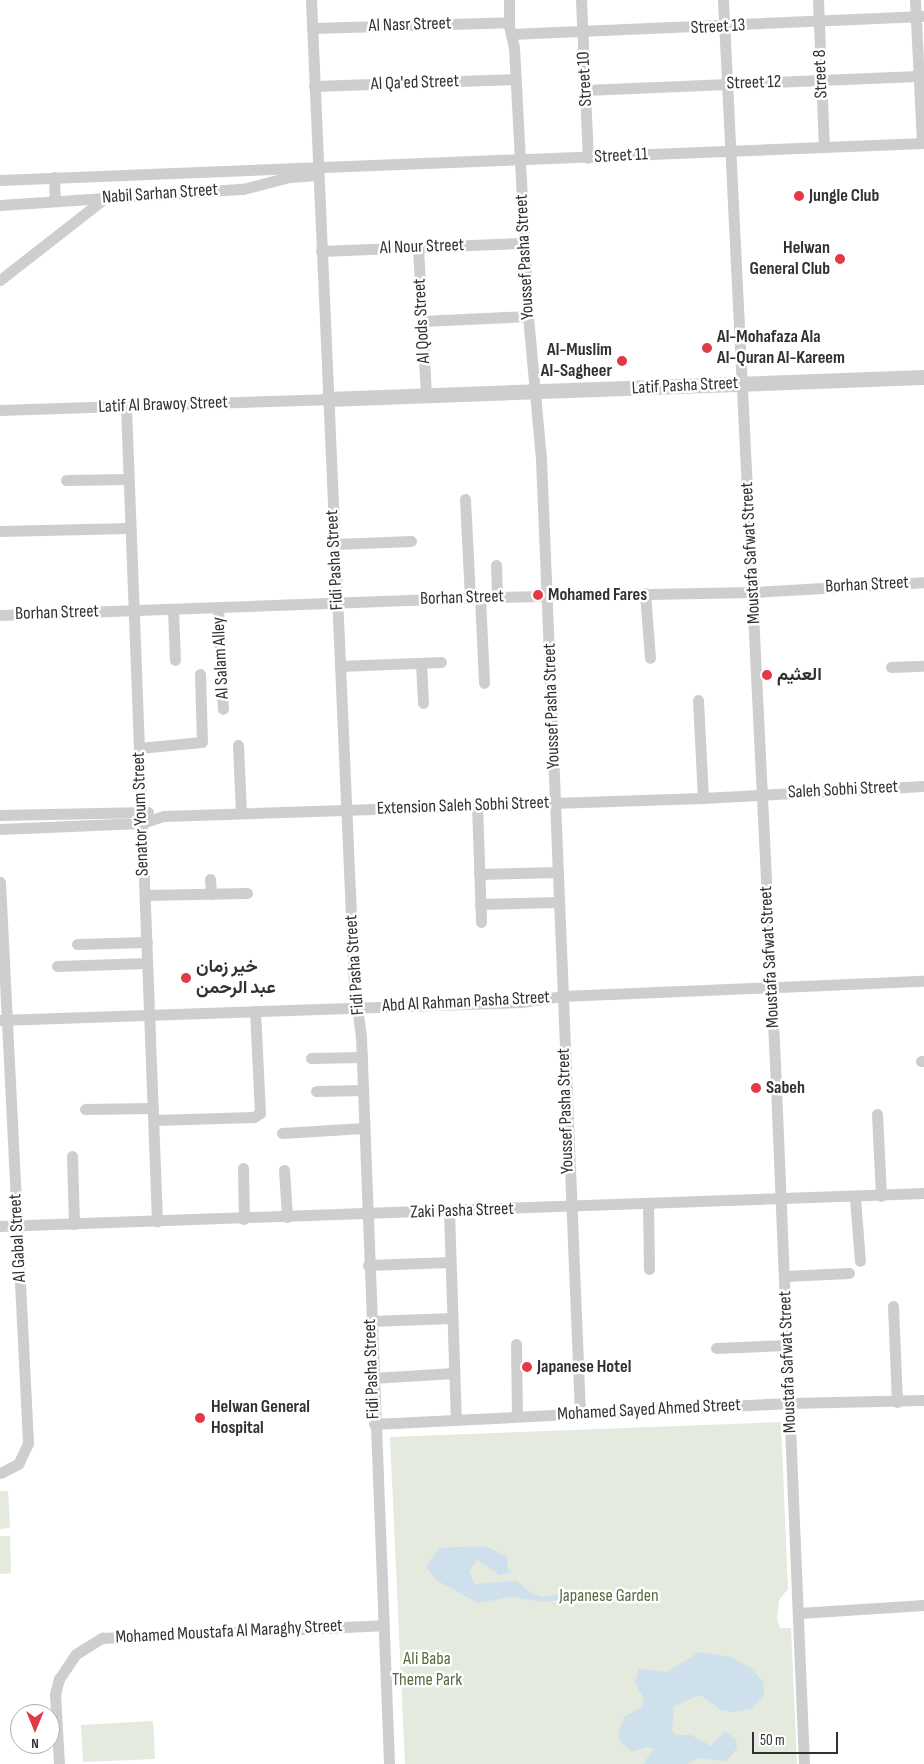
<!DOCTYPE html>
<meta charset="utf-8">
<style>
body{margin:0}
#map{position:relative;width:924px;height:1764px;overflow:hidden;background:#fff;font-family:"Sofia Sans Condensed",Vazirmatn,sans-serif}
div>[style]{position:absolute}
.green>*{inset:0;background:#e4eadd}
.water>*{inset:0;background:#cde0ec}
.minor>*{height:11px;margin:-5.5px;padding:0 5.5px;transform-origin:5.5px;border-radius:5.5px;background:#cecece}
.tertiary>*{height:15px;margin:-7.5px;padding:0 7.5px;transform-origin:7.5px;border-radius:7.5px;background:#cecece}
.dots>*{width:14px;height:14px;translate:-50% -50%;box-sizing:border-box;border:2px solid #fff;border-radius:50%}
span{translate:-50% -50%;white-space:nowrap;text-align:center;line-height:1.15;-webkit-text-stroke:5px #fff;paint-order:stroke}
.street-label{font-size:18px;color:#313131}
.poi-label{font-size:18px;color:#313131;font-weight:700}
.left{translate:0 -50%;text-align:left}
.right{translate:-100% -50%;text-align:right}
.park-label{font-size:18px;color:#546d3f}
.north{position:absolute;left:10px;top:1704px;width:50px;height:50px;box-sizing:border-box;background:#fff;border:1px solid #adadad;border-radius:50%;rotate:180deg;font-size:14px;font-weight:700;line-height:20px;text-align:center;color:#313131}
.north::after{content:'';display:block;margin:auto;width:18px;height:22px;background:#e23946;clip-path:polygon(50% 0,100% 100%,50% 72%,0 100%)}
.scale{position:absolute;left:752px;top:1732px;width:86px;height:22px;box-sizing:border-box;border:2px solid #313131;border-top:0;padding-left:6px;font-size:15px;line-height:18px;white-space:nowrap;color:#313131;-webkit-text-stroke:4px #fff;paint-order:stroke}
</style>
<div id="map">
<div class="green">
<div style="clip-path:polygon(781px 1422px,788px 1589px,779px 1600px,777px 1619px,780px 1628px,791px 1628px,797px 1764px,405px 1764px,390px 1437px)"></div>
<div style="clip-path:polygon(0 1491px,8px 1491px,10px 1528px,0 1529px)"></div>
<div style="clip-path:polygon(0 1536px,10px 1536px,11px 1573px,0 1574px)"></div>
<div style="clip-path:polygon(153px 1721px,155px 1759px,83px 1762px,81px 1725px)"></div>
</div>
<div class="water">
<div style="clip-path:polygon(486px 1546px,507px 1557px,508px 1569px,512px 1572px,500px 1575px,477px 1560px,469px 1571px,475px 1584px,517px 1581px,529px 1592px,543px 1597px,580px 1591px,583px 1596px,544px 1602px,512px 1597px,478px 1603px,436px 1580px,426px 1567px,439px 1548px)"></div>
<div style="clip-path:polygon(699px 1652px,731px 1657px,751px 1668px,763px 1682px,764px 1695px,751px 1709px,734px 1712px,721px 1710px,700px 1695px,674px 1706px,672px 1730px,676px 1735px,691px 1735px,711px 1746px,725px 1731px,736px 1740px,737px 1748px,727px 1761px,698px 1758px,687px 1764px,643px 1764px,654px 1749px,647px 1747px,632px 1752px,621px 1742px,618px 1733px,624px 1717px,643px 1706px,643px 1697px,635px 1683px,639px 1669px,667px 1672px)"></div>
</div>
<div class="minor">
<div style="left:311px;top:0;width:984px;rotate:87.5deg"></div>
<div style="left:354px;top:983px;width:54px;rotate:82.6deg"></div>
<div style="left:361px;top:1037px;width:728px;rotate:87.79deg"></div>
<div style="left:509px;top:0;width:26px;rotate:90deg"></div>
<div style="left:509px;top:26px;width:22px;rotate:77deg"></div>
<div style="left:514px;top:47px;width:269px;rotate:87deg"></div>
<div style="left:528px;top:316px;width:144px;rotate:84.8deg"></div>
<div style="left:541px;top:459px;width:955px;rotate:87.66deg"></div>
<div style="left:581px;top:0;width:158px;rotate:87.5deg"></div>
<div style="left:723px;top:0;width:1064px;rotate:87.2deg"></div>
<div style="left:775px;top:1063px;width:702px;rotate:87.63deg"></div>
<div style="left:818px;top:0;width:147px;rotate:87.7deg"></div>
<div style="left:915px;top:0;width:143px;rotate:87.2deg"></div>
<div style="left:312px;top:28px;width:197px;rotate:-1.7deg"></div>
<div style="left:511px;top:34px;width:413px;rotate:-2.5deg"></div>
<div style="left:314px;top:86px;width:201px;rotate:-2deg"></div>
<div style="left:585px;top:90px;width:339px;rotate:-2.4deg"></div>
<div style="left:54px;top:177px;width:24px;rotate:88deg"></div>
<div style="left:0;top:180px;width:925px;rotate:-2.29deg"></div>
<div style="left:0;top:205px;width:244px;rotate:-3.8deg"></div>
<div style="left:243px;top:189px;width:48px;rotate:-14.6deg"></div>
<div style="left:289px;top:177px;width:29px;rotate:-4deg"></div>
<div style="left:418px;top:247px;width:147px;rotate:86.9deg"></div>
<div style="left:321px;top:251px;width:202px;rotate:-2.3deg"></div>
<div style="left:0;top:280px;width:133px;rotate:-38deg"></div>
<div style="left:422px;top:321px;width:106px;rotate:-2.7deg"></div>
<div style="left:126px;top:407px;width:815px;rotate:87.82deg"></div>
<div style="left:0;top:410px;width:327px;rotate:-1.9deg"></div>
<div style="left:66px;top:480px;width:62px;rotate:-0.9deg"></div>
<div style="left:465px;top:499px;width:99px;rotate:87.1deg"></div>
<div style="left:0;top:531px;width:130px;rotate:-1.3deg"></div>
<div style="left:334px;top:544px;width:77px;rotate:-2.2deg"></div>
<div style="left:496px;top:565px;width:32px;rotate:88deg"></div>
<div style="left:645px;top:593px;width:65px;rotate:85.6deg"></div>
<div style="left:480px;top:597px;width:86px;rotate:87.3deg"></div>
<div style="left:218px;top:608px;width:101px;rotate:87.2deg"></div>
<div style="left:173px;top:609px;width:51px;rotate:87.8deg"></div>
<div style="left:0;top:615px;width:497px;rotate:-2.1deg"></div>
<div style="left:497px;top:597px;width:256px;rotate:-1.1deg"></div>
<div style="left:753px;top:592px;width:171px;rotate:-3.3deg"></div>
<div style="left:421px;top:663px;width:40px;rotate:87.1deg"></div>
<div style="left:340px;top:666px;width:101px;rotate:-2.3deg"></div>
<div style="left:891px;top:667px;width:33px;rotate:-2deg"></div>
<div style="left:698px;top:700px;width:98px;rotate:87.1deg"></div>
<div style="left:238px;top:745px;width:68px;rotate:87.5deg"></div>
<div style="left:139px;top:748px;width:63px;rotate:-5.4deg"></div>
<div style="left:202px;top:742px;width:68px;rotate:-91.7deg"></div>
<div style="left:477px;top:805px;width:117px;rotate:88deg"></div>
<div style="left:0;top:815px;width:148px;rotate:-1.2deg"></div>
<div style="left:0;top:829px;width:142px;rotate:-2.4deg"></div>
<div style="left:142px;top:823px;width:23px;rotate:-18deg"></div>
<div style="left:164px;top:816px;width:539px;rotate:-1.91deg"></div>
<div style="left:703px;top:798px;width:221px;rotate:-3.1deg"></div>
<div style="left:479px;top:874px;width:79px;rotate:-1.5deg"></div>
<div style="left:210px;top:879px;width:15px;rotate:86deg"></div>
<div style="left:0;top:882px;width:562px;rotate:87.14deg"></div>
<div style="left:28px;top:1443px;width:23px;rotate:115deg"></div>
<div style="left:18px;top:1464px;width:20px;rotate:153deg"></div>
<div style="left:145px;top:895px;width:102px;rotate:-1.1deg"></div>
<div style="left:480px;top:904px;width:79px;rotate:-1.5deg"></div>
<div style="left:77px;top:944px;width:70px;rotate:-1.6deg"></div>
<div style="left:57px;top:966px;width:90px;rotate:-1.9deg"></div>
<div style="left:0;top:1020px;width:521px;rotate:-1.98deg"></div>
<div style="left:521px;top:1002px;width:41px;rotate:-8.3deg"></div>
<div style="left:562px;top:996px;width:362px;rotate:-2.4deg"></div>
<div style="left:311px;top:1058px;width:51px;rotate:-1.1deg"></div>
<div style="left:921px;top:1061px;width:3px"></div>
<div style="left:316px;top:1091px;width:47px;rotate:-1.2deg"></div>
<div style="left:85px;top:1109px;width:68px;rotate:-0.8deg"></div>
<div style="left:877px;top:1114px;width:82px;rotate:87.2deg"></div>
<div style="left:154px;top:1120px;width:100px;rotate:-1.7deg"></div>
<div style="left:254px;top:1117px;width:7px;rotate:-34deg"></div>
<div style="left:260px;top:1113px;width:102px;rotate:-92.8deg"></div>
<div style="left:282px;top:1133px;width:82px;rotate:-3.5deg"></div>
<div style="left:72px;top:1156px;width:68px;rotate:88.3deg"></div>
<div style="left:243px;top:1168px;width:51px;rotate:88.9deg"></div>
<div style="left:284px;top:1170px;width:47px;rotate:86.3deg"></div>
<div style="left:855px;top:1198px;width:63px;rotate:85.5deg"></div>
<div style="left:648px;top:1204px;width:65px;rotate:89.1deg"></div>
<div style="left:449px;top:1212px;width:207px;rotate:88.1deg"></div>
<div style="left:0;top:1226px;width:925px;rotate:-2.05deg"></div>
<div style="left:368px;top:1265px;width:82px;rotate:-2.1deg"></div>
<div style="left:785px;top:1276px;width:64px;rotate:-2.7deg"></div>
<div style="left:893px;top:1306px;width:96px;rotate:87.6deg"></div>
<div style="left:370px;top:1321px;width:82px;rotate:-2.1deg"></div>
<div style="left:516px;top:1344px;width:72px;rotate:89.2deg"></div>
<div style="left:716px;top:1348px;width:72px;rotate:-2.4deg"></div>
<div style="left:372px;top:1378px;width:82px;rotate:-3.5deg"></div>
<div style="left:374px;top:1424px;width:416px;rotate:-2.9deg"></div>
<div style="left:789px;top:1403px;width:135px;rotate:-1.3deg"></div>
<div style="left:799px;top:1613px;width:125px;rotate:-3.7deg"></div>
<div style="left:59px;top:1764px;width:70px;rotate:-93.3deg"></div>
<div style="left:55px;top:1694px;width:16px;rotate:-75deg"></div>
<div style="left:59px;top:1679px;width:30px;rotate:-56deg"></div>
<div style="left:76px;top:1654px;width:31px;rotate:-32deg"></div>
<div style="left:102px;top:1638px;width:281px;rotate:-2.6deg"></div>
</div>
<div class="tertiary">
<div style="left:327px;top:399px;width:597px;rotate:-2.11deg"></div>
</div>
<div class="dots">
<div style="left:799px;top:196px;background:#e23946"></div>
<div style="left:840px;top:259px;background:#e23946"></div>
<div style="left:707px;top:348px;background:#e23946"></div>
<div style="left:622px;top:361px;background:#e23946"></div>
<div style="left:538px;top:595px;background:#e23946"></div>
<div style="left:767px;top:675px;background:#e23946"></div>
<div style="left:186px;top:978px;background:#e23946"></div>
<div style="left:756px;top:1088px;background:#e23946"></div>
<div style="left:527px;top:1367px;background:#e23946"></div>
<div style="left:200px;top:1418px;background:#e23946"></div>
</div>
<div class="street-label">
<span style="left:410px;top:25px;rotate:-2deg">Al Nasr Street</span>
<span style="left:718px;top:27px;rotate:-3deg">Street 13</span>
<span style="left:821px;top:74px;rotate:-92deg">Street 8</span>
<span style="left:585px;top:79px;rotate:-93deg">Street 10</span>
<span style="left:415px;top:83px;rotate:-2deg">Al Qa'ed Street</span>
<span style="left:754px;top:83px;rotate:-2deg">Street 12</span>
<span style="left:621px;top:156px;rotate:-3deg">Street 11</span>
<span style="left:160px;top:194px;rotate:-4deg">Nabil Sarhan Street</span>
<span style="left:422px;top:247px;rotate:-2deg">Al Nour Street</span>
<span style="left:525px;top:257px;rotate:-93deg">Youssef Pasha Street</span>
<span style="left:422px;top:321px;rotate:-93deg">Al Qods Street</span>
<span style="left:685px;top:386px;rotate:-3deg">Latif Pasha Street</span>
<span style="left:163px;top:405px;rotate:-2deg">Latif Al Brawoy Street</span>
<span style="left:751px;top:553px;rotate:-93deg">Moustafa Safwat Street</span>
<span style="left:335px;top:560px;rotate:-93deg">Fidi Pasha Street</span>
<span style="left:867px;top:585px;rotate:-3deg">Borhan Street</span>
<span style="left:462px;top:598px;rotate:-2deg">Borhan Street</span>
<span style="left:57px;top:613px;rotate:-2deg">Borhan Street</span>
<span style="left:221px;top:658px;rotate:-93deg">Al Salam Alley</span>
<span style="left:552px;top:706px;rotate:-92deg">Youssef Pasha Street</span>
<span style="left:843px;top:790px;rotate:-3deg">Saleh Sobhi Street</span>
<span style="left:463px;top:806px;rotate:-2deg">Extension Saleh Sobhi Street</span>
<span style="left:141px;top:814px;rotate:-92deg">Senator Youm Street</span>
<span style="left:770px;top:957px;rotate:-93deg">Moustafa Safwat Street</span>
<span style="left:355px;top:965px;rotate:-94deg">Fidi Pasha Street</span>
<span style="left:466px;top:1002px;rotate:-3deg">Abd Al Rahman Pasha Street</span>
<span style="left:566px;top:1111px;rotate:-92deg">Youssef Pasha Street</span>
<span style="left:462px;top:1211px;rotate:-2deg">Zaki Pasha Street</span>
<span style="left:18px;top:1238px;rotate:-93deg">Al Gabal Street</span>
<span style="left:788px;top:1362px;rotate:-92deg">Moustafa Safwat Street</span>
<span style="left:372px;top:1369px;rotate:-92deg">Fidi Pasha Street</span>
<span style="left:649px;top:1410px;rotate:-3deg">Mohamed Sayed Ahmed Street</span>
<span style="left:229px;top:1632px;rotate:-3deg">Mohamed Moustafa Al Maraghy Street</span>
</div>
<div class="poi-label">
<span class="left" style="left:809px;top:196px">Jungle Club</span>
<span class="right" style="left:830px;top:259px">Helwan<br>General Club</span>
<span class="left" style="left:717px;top:348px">Al-Mohafaza Ala<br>Al-Quran Al-Kareem</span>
<span class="right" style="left:612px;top:361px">Al-Muslim<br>Al-Sagheer</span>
<span class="left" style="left:548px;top:595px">Mohamed Fares</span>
<span class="left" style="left:777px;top:675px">العثيم</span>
<span class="left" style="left:196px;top:978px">خير زمان<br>عبد الرحمن</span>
<span class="left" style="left:766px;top:1088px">Sabeh</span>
<span class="left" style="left:537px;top:1367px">Japanese Hotel</span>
<span class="left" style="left:211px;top:1418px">Helwan General<br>Hospital</span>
</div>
<div class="park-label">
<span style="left:609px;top:1596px">Japanese Garden</span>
<span style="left:427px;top:1670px">Ali Baba<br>Theme Park</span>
</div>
<div class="north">N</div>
<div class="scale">50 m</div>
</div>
